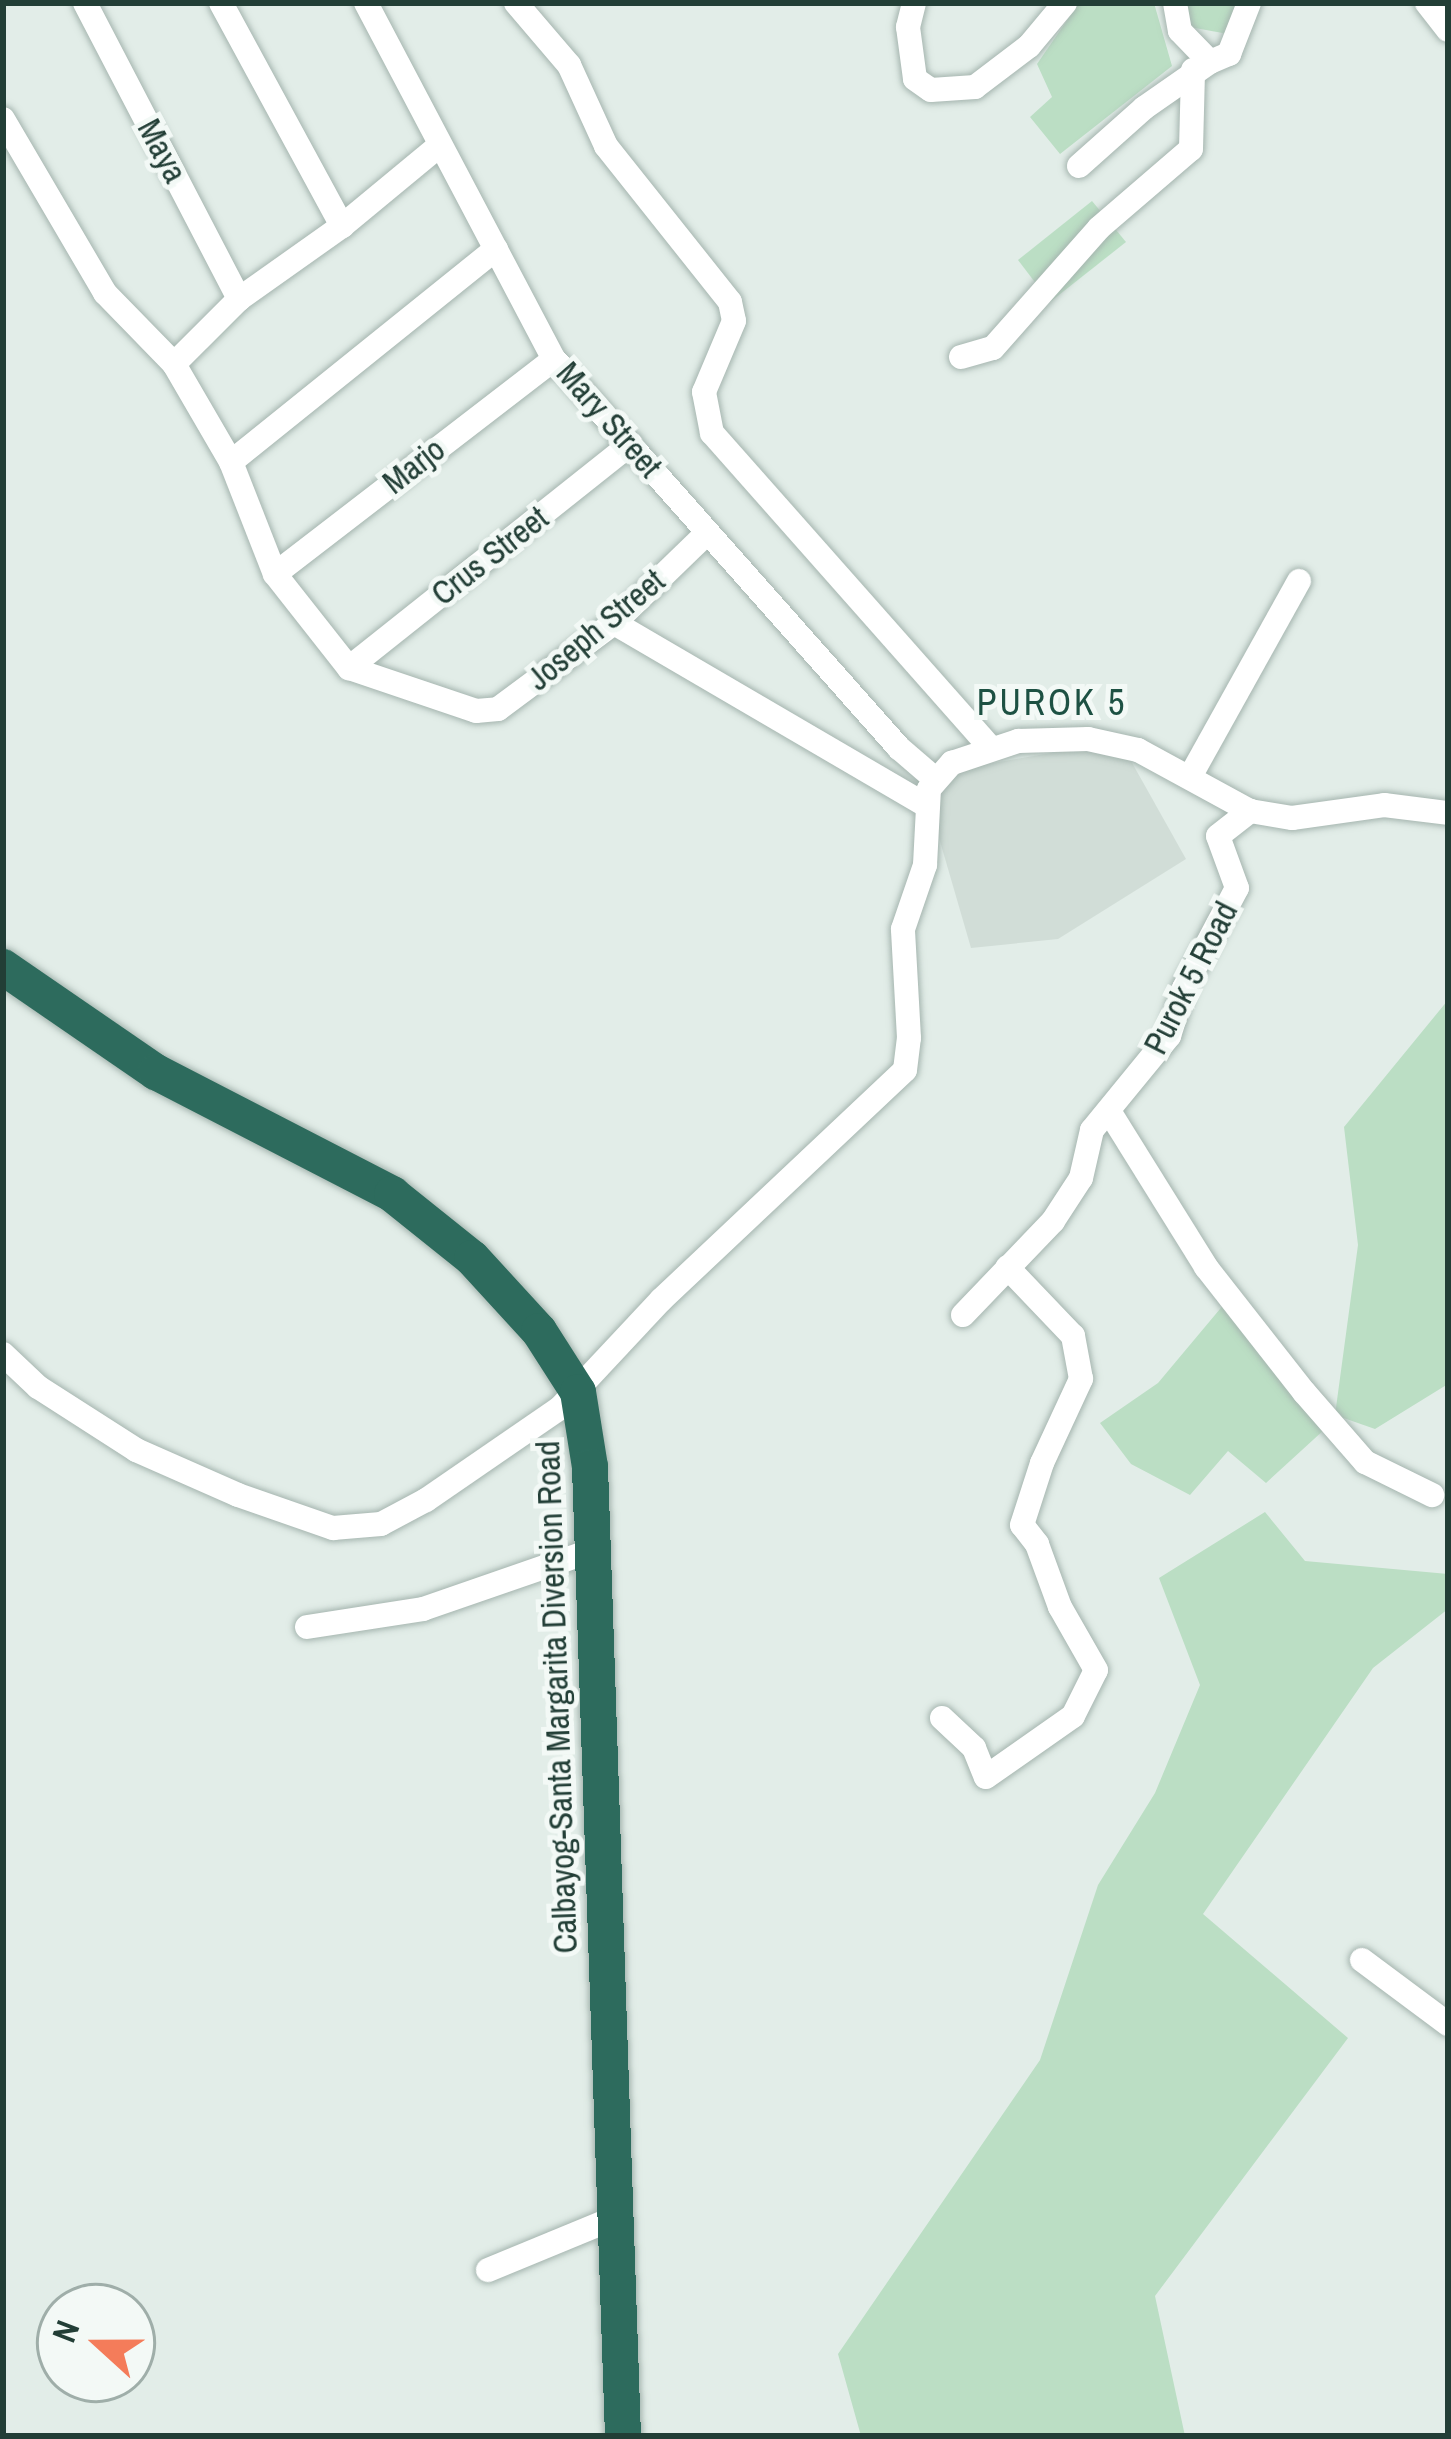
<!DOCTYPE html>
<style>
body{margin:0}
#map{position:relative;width:1451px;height:2439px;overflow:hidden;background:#e2ede8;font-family:"Archivo Narrow",sans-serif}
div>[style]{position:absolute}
.built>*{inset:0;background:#d1ddd7}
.green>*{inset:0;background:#bbdec4}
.roads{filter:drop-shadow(0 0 3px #a5b5af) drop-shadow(0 0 3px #a5b5af)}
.minor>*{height:24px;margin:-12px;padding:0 12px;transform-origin:12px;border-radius:12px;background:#fff}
.highway>*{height:36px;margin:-18px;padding:0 18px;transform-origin:18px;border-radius:18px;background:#2d6b5d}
span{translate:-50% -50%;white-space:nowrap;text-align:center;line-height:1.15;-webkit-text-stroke:10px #f3f9f6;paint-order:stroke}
.street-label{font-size:33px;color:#223e36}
.neighbourhood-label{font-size:36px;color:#1d5143;letter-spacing:3px}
.frame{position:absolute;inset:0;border:6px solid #223e36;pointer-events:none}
.north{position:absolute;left:36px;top:2283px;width:120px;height:120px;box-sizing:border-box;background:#f3f9f6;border:3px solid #9faea9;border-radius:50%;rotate:291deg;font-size:33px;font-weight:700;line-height:48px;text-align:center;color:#223e36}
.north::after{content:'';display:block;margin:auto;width:42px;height:54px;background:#f47c5a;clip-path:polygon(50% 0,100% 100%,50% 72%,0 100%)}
</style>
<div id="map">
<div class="built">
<div style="clip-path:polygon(1097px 745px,1126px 752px,1186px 859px,1058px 939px,971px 948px,935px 824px,937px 794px,958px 769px)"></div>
</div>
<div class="green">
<div style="clip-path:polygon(1079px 3px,1154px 3px,1172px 66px,1060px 154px,1030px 117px,1052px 97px,1037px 64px)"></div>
<div style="clip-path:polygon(1182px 3px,1239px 3px,1228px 34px,1184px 26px)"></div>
<div style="clip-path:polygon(1092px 201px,1126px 242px,1050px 302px,1018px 260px)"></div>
<div style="clip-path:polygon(1448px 1000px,1448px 1384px,1375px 1429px,1335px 1415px,1358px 1245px,1344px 1127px)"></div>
<div style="clip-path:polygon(1225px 1303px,1325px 1429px,1266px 1483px,1228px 1451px,1190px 1495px,1131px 1464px,1100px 1423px,1158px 1383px)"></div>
<div style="clip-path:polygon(1265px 1512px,1305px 1561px,1448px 1574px,1448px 1609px,1373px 1668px,1203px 1914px,1348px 2038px,1155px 2296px,1185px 2436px,861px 2436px,838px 2354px,1040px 2060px,1098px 1885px,1155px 1793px,1200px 1685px,1159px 1578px)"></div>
</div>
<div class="roads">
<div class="minor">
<div style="left:85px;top:3px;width:334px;rotate:62.5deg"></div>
<div style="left:221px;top:3px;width:254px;rotate:61.5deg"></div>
<div style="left:366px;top:3px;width:403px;rotate:62.2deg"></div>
<div style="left:554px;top:359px;width:520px;rotate:48.43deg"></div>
<div style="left:899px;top:748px;width:48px;rotate:40.7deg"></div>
<div style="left:516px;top:3px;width:82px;rotate:49.5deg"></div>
<div style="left:569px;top:65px;width:89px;rotate:65.4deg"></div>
<div style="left:606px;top:146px;width:199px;rotate:51.5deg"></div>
<div style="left:730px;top:302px;width:19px;rotate:78deg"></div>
<div style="left:734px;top:321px;width:77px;rotate:112.9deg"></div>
<div style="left:704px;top:392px;width:42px;rotate:79deg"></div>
<div style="left:712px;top:433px;width:418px;rotate:48.5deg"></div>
<div style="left:914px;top:3px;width:25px;rotate:104deg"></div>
<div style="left:908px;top:27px;width:52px;rotate:82.3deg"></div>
<div style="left:915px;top:79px;width:19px;rotate:35deg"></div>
<div style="left:931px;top:90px;width:44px;rotate:-3.9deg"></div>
<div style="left:975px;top:87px;width:68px;rotate:-37.2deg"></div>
<div style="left:1029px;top:46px;width:56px;rotate:-50.1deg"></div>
<div style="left:1175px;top:3px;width:28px;rotate:80deg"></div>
<div style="left:1180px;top:31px;width:43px;rotate:45.9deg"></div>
<div style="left:1210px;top:62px;width:21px;rotate:-23deg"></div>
<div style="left:1229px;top:54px;width:55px;rotate:-68.6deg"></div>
<div style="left:1427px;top:3px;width:34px;rotate:52deg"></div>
<div style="left:3px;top:119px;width:202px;rotate:59.6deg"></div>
<div style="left:105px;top:293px;width:99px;rotate:45.8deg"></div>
<div style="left:174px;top:364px;width:113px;rotate:59.8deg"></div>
<div style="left:231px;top:462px;width:120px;rotate:68.6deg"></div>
<div style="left:275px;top:574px;width:120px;rotate:51.8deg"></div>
<div style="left:349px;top:668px;width:134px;rotate:18.7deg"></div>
<div style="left:476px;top:711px;width:22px;rotate:-5deg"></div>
<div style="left:498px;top:709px;width:144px;rotate:-36.6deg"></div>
<div style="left:614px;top:623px;width:128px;rotate:-44.1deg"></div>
<div style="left:1079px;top:166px;width:87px;rotate:-41.7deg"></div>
<div style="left:1144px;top:108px;width:80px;rotate:-34.9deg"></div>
<div style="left:961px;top:357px;width:33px;rotate:-16deg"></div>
<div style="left:993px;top:348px;width:160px;rotate:-48.5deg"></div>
<div style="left:1099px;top:228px;width:121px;rotate:-40.7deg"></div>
<div style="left:1191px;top:149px;width:79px;rotate:-88.5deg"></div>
<div style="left:174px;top:364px;width:92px;rotate:-45deg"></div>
<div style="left:239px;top:299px;width:126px;rotate:-35.3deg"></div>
<div style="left:342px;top:226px;width:127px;rotate:-39.6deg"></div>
<div style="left:231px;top:462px;width:340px;rotate:-38.8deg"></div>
<div style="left:275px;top:574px;width:352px;rotate:-37.6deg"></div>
<div style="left:614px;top:623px;width:360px;rotate:30.3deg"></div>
<div style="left:349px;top:668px;width:360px;rotate:-38.5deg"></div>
<div style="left:1191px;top:775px;width:222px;rotate:-60.9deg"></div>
<div style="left:1109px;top:1111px;width:184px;rotate:58.1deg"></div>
<div style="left:1206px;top:1267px;width:159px;rotate:51.9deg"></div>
<div style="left:1304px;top:1392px;width:93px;rotate:48.9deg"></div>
<div style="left:1365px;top:1462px;width:75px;rotate:26.2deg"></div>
<div style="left:963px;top:1315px;width:130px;rotate:-46.2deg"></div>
<div style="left:1053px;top:1221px;width:51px;rotate:-56.9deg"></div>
<div style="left:1081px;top:1178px;width:49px;rotate:-77.1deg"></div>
<div style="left:1092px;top:1130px;width:122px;rotate:-50.7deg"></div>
<div style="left:1169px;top:1036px;width:50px;rotate:-72.6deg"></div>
<div style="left:1184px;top:988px;width:113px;rotate:-62.1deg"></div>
<div style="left:1237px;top:888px;width:55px;rotate:-110.1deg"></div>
<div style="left:1218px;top:836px;width:41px;rotate:-38deg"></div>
<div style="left:3px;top:1354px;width:48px;rotate:43.3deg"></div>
<div style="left:38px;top:1387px;width:117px;rotate:32.7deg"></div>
<div style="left:136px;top:1450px;width:111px;rotate:23.8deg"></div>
<div style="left:238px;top:1495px;width:101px;rotate:19.2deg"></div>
<div style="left:333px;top:1528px;width:48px;rotate:-4.8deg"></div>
<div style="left:381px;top:1524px;width:51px;rotate:-28.1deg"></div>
<div style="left:426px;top:1500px;width:163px;rotate:-34.5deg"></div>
<div style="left:560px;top:1408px;width:148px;rotate:-46.9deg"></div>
<div style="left:661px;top:1300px;width:335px;rotate:-43.3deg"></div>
<div style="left:905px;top:1070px;width:32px;rotate:-83deg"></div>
<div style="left:909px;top:1038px;width:109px;rotate:-93.2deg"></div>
<div style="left:903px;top:929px;width:68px;rotate:-71deg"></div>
<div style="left:925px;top:865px;width:76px;rotate:-87deg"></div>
<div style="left:929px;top:789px;width:35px;rotate:-49deg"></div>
<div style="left:952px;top:763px;width:70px;rotate:-18.4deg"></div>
<div style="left:1018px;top:741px;width:70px;rotate:-1.6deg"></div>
<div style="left:1088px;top:739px;width:51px;rotate:12.4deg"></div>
<div style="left:1138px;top:750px;width:128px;rotate:28.6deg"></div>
<div style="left:1250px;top:811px;width:43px;rotate:9.5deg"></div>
<div style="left:1292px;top:818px;width:93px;rotate:-8deg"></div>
<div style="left:1384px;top:805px;width:64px;rotate:7.1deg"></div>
<div style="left:307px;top:1627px;width:117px;rotate:-8.8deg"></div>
<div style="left:423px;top:1609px;width:180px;rotate:-19.1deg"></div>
<div style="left:942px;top:1718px;width:44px;rotate:43.2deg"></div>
<div style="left:974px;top:1748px;width:31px;rotate:68deg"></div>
<div style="left:986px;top:1777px;width:106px;rotate:-35deg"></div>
<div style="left:1073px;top:1716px;width:51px;rotate:-63.4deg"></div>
<div style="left:1096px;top:1670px;width:73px;rotate:-119.7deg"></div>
<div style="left:1060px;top:1607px;width:67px;rotate:-110.1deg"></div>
<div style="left:1037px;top:1544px;width:24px;rotate:-128deg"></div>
<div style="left:1022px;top:1525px;width:65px;rotate:-72.1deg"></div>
<div style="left:1042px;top:1463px;width:93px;rotate:-65.1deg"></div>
<div style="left:1081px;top:1379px;width:44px;rotate:-100.5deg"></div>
<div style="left:1073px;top:1336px;width:95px;rotate:-133.7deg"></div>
<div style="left:1362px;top:1960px;width:107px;rotate:36.7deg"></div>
<div style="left:488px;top:2270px;width:136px;rotate:-22.4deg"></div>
</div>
<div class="highway">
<div style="left:3px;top:967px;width:186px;rotate:34.5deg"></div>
<div style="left:156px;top:1072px;width:266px;rotate:27.3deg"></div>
<div style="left:392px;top:1194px;width:102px;rotate:38.7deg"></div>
<div style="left:472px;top:1258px;width:99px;rotate:47.5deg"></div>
<div style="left:539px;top:1331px;width:72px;rotate:57.4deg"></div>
<div style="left:578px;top:1392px;width:76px;rotate:80.9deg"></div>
<div style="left:590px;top:1467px;width:970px;rotate:88.05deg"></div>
</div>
</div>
<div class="street-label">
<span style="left:162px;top:151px;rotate:62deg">Maya</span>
<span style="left:609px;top:420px;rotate:49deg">Mary Street</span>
<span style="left:414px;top:466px;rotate:-38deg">Marjo</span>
<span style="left:490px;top:556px;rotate:-38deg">Crus Street</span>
<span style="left:596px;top:630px;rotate:-40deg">Joseph Street</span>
<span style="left:1191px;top:978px;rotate:-63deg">Purok 5 Road</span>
<span style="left:557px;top:1697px;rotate:-92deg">Calbayog-Santa Margarita Diversion Road</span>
</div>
<div class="neighbourhood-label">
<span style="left:1052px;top:703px">PUROK 5</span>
</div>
<div class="frame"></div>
<div class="north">N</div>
</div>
